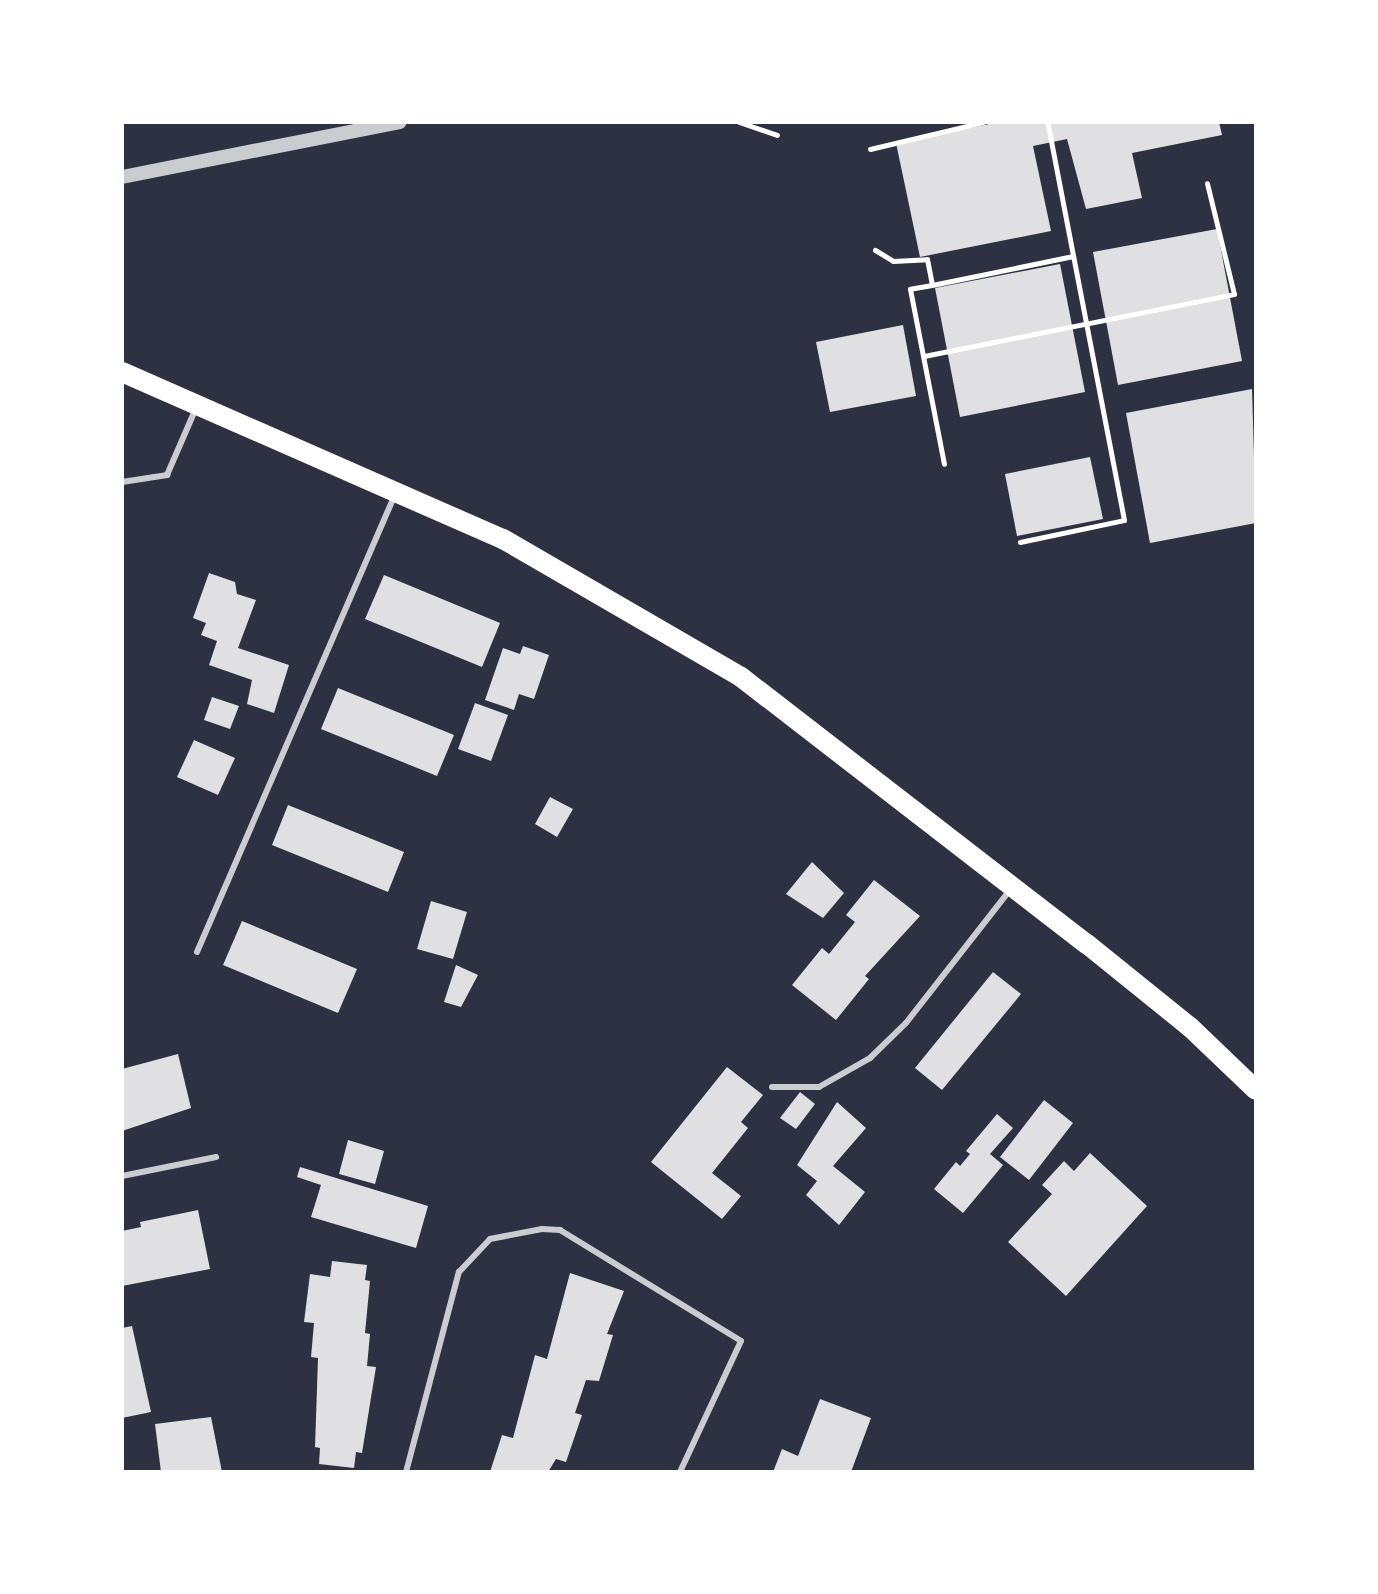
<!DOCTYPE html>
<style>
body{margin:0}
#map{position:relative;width:1378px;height:1594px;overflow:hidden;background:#2d3142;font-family:"Varela Round",sans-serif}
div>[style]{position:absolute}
.building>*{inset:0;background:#e0e0e3}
.path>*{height:5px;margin:-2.5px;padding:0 2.5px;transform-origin:2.5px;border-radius:2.5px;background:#fff}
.service>*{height:6px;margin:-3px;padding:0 3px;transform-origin:3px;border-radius:3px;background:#caccd0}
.tertiary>*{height:14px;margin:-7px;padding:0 7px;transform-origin:7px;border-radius:7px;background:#caccd0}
.primary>*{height:20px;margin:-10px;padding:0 10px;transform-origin:10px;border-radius:10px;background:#fff}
span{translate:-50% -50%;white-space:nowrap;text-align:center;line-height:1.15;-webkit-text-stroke:6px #fff;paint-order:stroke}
.frame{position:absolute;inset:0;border:124px solid #fff;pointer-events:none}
</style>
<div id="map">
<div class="building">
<div style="clip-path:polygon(999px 122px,1219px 122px,1222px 135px,1132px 153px,1142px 198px,1086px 209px,1067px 139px,1033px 146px,1051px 231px,920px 257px,896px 143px)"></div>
<div style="clip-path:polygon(1217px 229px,1242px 361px,1118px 385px,1093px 252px)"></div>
<div style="clip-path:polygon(1060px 264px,1085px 392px,960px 417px,935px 288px)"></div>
<div style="clip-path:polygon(903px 325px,916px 396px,830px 412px,816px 342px)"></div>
<div style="clip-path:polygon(1252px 389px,1256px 523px,1150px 543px,1126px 413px)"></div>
<div style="clip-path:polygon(1090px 457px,1103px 519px,1017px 536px,1005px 474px)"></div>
<div style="clip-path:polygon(209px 573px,235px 582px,237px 594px,256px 600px,238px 648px,289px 665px,274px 713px,247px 704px,252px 680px,209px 665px,217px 641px,201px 635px,206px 623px,193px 618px)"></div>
<div style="clip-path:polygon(384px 575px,500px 623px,482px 667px,365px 619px)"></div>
<div style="clip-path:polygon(523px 646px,549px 655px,534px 699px,519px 694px,514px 710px,485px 700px,503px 648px,520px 654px)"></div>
<div style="clip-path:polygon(338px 688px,454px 735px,437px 776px,321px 729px)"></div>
<div style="clip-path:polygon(212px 697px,239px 706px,230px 729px,204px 720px)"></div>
<div style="clip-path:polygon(475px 703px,508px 715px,491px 761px,458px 749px)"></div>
<div style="clip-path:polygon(194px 740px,235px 758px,218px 795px,177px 777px)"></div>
<div style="clip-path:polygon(550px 797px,573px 809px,557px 837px,535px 824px)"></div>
<div style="clip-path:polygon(288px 805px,404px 852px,388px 892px,272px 845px)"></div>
<div style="clip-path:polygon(812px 862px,844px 893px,823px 918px,786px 894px)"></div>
<div style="clip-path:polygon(874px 880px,920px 916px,865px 976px,869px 979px,836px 1020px,792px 985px,822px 948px,829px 954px,855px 922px,846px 915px)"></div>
<div style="clip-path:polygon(431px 901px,467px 912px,453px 959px,417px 949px)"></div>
<div style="clip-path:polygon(242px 921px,357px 969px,338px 1013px,223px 965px)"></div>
<div style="clip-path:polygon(456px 965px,478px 975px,461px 1007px,444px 1002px)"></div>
<div style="clip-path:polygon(993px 972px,1021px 994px,942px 1090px,915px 1068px)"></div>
<div style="clip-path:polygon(178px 1054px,191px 1108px,122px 1131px,122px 1069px)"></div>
<div style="clip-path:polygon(727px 1067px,763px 1095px,741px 1122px,748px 1128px,712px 1173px,741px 1196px,722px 1219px,651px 1162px)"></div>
<div style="clip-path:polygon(800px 1092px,815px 1104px,796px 1129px,780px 1118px)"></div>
<div style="clip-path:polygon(1044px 1100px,1073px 1123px,1029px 1180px,1000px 1157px)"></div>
<div style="clip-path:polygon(837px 1102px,866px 1128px,833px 1166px,865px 1192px,839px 1225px,806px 1195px,817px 1181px,797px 1165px)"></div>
<div style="clip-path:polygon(997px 1114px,1013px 1128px,990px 1154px,1003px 1165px,963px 1213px,934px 1189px,956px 1162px,960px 1166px,970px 1154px,966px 1151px)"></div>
<div style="clip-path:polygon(348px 1140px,384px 1151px,375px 1184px,339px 1174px)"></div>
<div style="clip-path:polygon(1090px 1153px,1147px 1206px,1066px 1296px,1008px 1242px,1052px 1194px,1042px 1185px,1064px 1161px,1074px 1171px)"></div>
<div style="clip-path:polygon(300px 1167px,428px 1206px,416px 1248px,311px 1217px,321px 1185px,297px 1177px)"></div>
<div style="clip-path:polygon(198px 1210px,210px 1269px,122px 1286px,122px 1231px,141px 1227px,140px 1222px)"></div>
<div style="clip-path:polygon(332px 1261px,367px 1265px,365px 1280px,370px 1281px,365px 1333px,370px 1334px,367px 1366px,376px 1367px,362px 1453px,356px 1452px,354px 1468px,319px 1464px,320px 1448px,315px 1447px,318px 1358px,311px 1357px,314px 1323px,304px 1322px,310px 1274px,330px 1277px)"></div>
<div style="clip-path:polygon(570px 1273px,624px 1291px,607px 1334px,613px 1335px,599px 1381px,586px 1380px,575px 1413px,582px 1415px,566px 1462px,556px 1459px,548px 1472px,490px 1472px,502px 1435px,513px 1438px,535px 1355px,547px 1359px)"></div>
<div style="clip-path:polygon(132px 1326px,151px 1412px,122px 1418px,122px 1328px)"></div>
<div style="clip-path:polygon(820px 1399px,871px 1418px,851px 1472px,773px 1472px,782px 1449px,798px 1456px)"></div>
<div style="clip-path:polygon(211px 1417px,222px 1472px,161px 1472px,155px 1424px)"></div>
</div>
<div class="path">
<div style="left:739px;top:122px;width:40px;rotate:18.9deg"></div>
<div style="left:870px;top:149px;width:116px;rotate:-13.4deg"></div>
<div style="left:875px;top:250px;width:21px;rotate:31deg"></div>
<div style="left:893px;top:261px;width:34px;rotate:-3deg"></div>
<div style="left:927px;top:259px;width:26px;rotate:79deg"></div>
<div style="left:932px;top:285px;width:144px;rotate:-11.6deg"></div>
<div style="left:932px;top:285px;width:22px;rotate:170deg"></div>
<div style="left:910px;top:289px;width:178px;rotate:79deg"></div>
<div style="left:924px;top:356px;width:316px;rotate:-11.3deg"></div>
<div style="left:1234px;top:294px;width:114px;rotate:-103.7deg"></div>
<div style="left:1020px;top:542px;width:106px;rotate:-11.9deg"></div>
<div style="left:1124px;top:520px;width:405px;rotate:-100.9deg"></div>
</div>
<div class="service">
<div style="left:122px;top:482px;width:46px;rotate:-8.8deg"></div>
<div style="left:167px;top:475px;width:73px;rotate:-66.6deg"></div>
<div style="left:197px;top:952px;width:498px;rotate:-66.6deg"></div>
<div style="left:772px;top:1087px;width:47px"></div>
<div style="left:819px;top:1087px;width:59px;rotate:-29.6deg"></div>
<div style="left:870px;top:1058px;width:50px;rotate:-44.2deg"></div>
<div style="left:906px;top:1023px;width:169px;rotate:-52deg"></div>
<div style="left:122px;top:1176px;width:96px;rotate:-11.4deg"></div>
<div style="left:406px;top:1472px;width:207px;rotate:-75.2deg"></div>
<div style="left:459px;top:1272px;width:45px;rotate:-46.8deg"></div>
<div style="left:490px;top:1239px;width:53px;rotate:-10.9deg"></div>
<div style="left:542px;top:1229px;width:18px;rotate:3deg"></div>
<div style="left:560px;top:1230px;width:212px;rotate:31.5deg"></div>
<div style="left:741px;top:1341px;width:145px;rotate:115deg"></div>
</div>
<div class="tertiary">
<div style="left:122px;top:177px;width:283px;rotate:-11.2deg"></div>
</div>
<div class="primary">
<div style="left:122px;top:372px;width:416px;rotate:23.7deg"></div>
<div style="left:503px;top:539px;width:275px;rotate:30.1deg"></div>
<div style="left:741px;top:677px;width:437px;rotate:37.7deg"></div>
<div style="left:1087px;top:944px;width:132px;rotate:38.9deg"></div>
<div style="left:1190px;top:1027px;width:91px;rotate:43.7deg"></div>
</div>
<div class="frame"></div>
</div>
